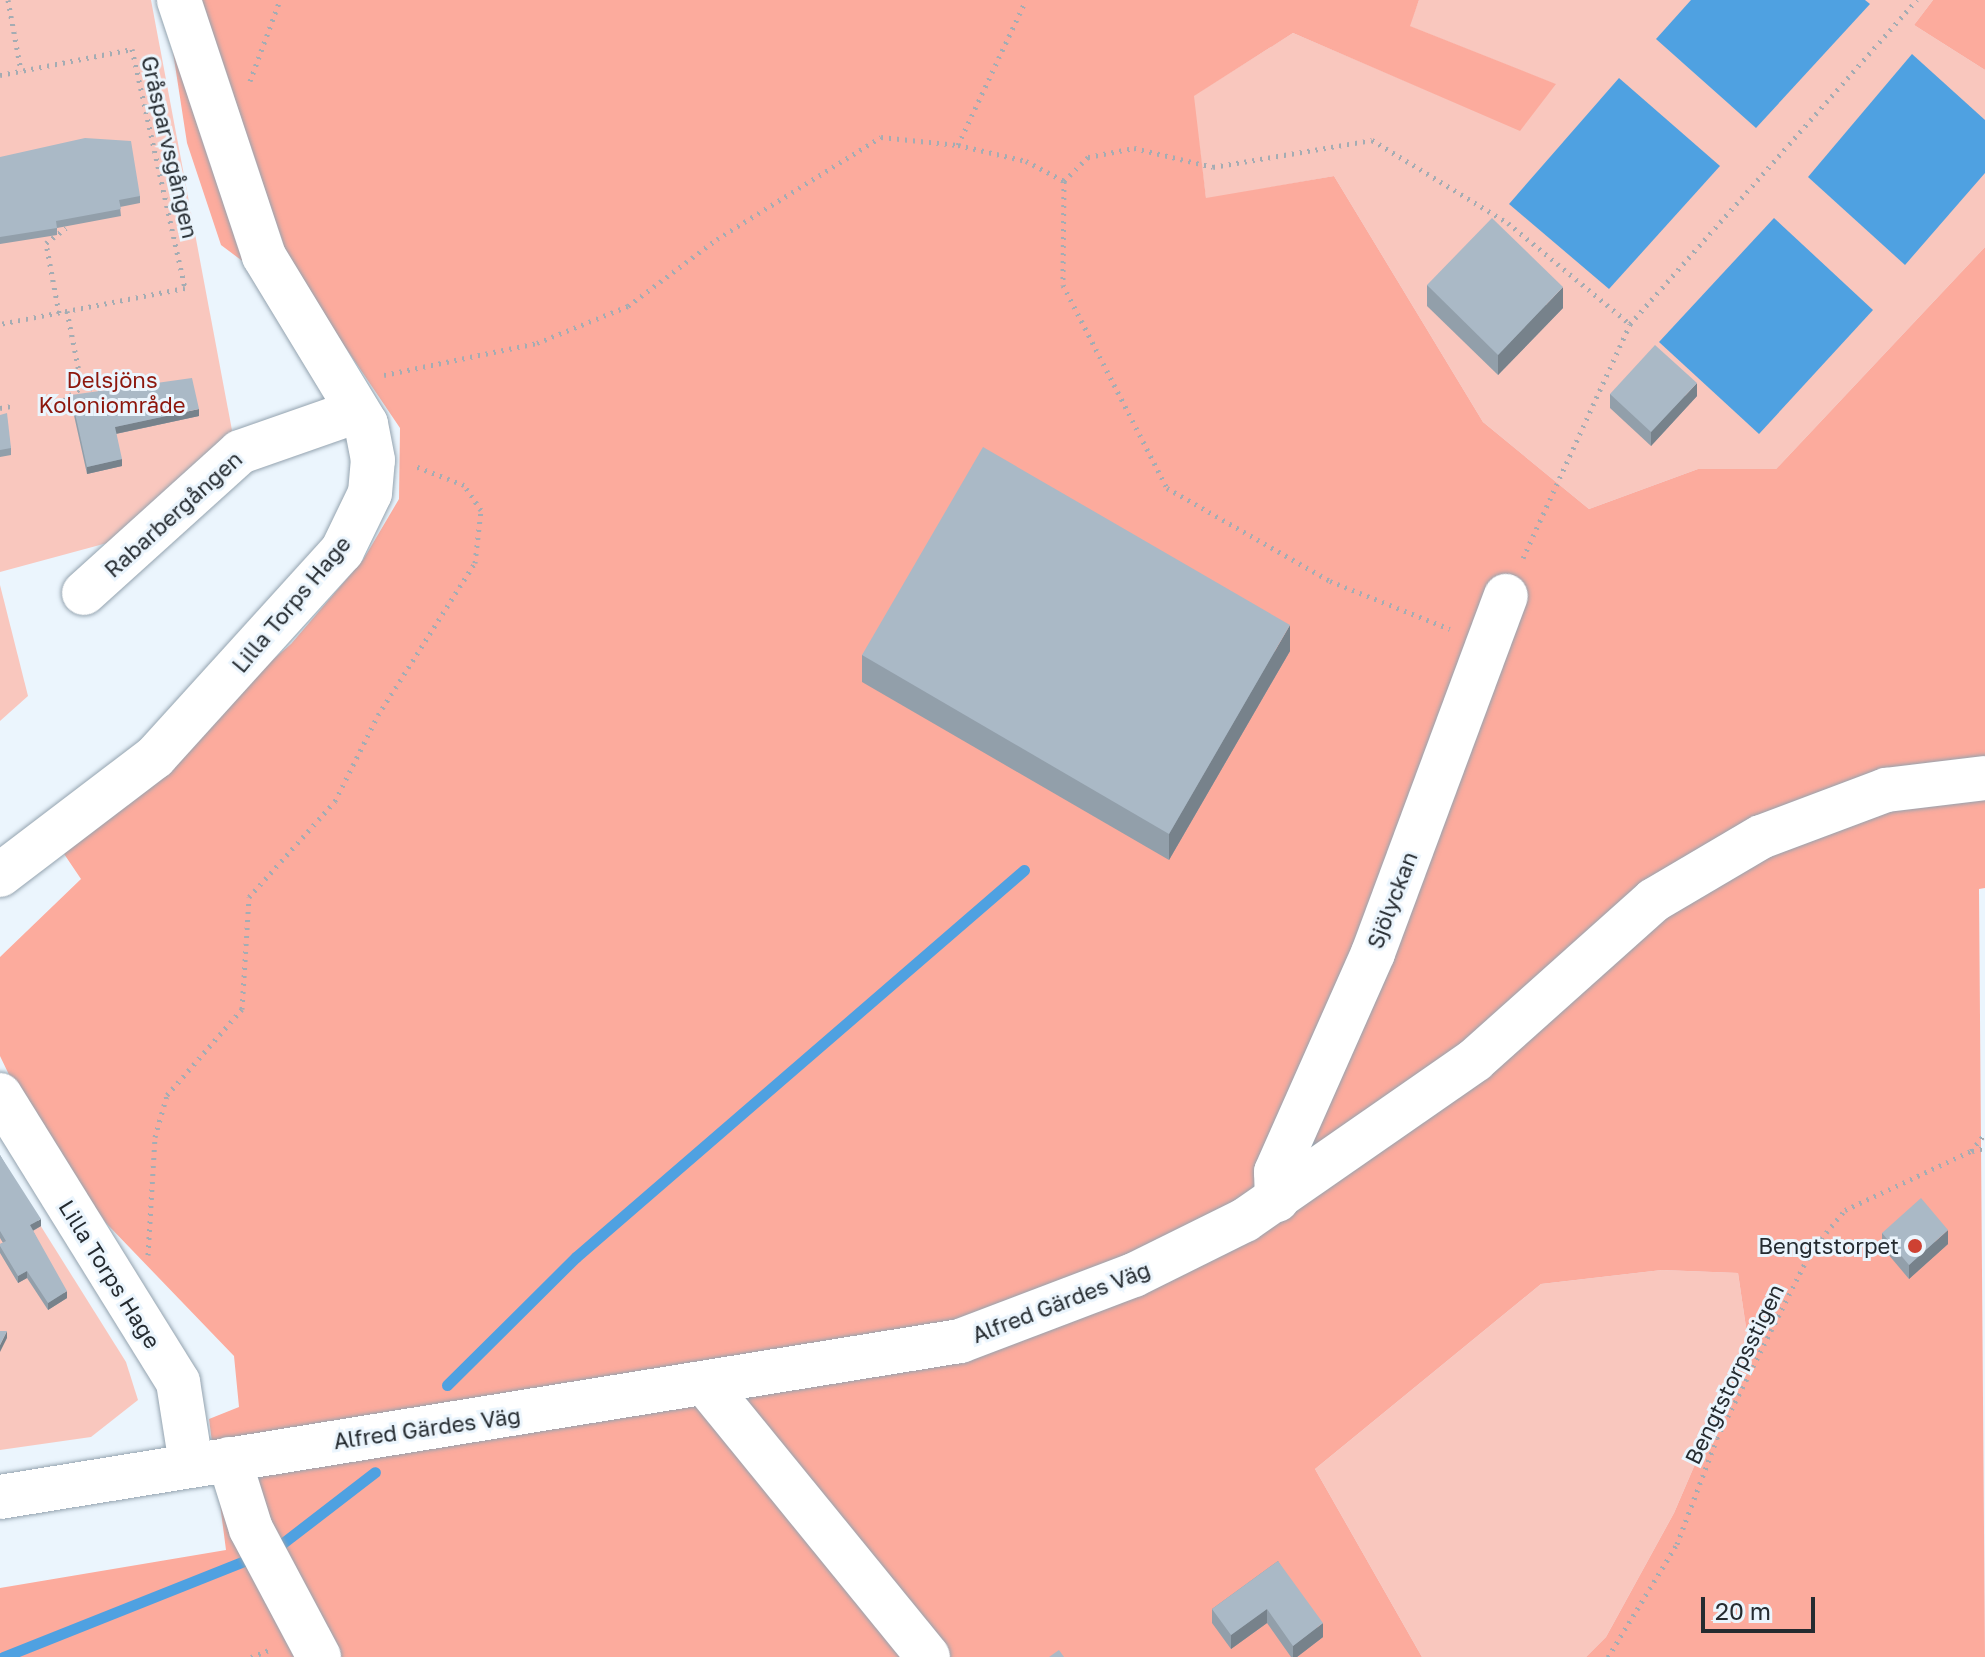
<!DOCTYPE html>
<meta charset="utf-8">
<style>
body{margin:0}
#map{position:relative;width:1985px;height:1657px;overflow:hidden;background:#ebf5fd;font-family:"Golos Text",sans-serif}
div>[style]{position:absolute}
.green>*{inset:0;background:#f9c7be}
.forest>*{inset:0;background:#fcab9d}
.water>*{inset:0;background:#4fa1e1}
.stream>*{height:11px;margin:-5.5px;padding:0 5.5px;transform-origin:5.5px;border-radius:5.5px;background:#4fa1e1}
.path>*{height:5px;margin-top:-2.5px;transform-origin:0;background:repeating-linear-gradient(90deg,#a4acb3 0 2px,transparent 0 8px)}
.roads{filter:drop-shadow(0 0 2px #94a3af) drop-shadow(0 0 2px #94a3af)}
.minor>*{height:44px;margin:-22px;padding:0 22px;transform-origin:22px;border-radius:22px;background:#fff}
.wall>*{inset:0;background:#929faa}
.shaded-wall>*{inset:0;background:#77828b}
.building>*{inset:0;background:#aab9c6}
.dots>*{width:22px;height:22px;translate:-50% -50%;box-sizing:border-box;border:4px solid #ebf5fd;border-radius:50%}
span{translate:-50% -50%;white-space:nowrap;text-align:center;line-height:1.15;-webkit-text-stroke:6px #ebf5fd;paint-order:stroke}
.street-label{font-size:22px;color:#252b30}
.park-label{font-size:22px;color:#8d170d}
.poi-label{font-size:22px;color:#252b30}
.right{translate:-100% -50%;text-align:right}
.scale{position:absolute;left:1701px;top:1597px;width:114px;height:36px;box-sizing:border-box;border:4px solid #252b30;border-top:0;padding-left:10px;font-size:24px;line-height:28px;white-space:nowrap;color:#252b30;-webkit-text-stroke:6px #ebf5fd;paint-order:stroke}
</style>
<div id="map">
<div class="green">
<div style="clip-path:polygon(0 0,151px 0,234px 441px,133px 536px,0 572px)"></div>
<div style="clip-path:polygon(1419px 0,1933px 0,1914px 25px,1985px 70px,1985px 247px,1776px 469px,1698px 469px,1589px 509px,1483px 422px,1334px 176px,1206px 199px,1193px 96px,1293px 33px,1520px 130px,1555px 84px,1409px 26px)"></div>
<div style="clip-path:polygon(0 585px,28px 696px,0 721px)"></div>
<div style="clip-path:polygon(0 1161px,126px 1362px,138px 1400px,91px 1437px,0 1450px)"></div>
<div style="clip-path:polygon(1662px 1270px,1738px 1273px,1748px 1341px,1674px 1513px,1606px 1637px,1586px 1657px,1422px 1657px,1315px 1469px,1541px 1284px)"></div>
</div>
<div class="forest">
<div style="clip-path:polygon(165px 0,1419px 0,1410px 26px,1556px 84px,1520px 131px,1293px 33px,1194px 96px,1206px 198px,1334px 176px,1483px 422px,1589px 509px,1698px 469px,1776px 469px,1985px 247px,1985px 888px,1979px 889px,1985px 1657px,1586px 1657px,1606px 1637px,1674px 1513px,1748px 1341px,1738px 1273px,1662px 1270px,1541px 1284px,1315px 1469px,1422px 1657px,0 1657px,0 1588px,226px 1550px,209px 1419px,239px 1407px,234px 1356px,106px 1223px,25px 1108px,0 1056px,0 957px,81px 879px,58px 845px,291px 644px,363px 560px,399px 499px,400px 428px,333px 329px,221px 245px,187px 143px)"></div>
<div style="clip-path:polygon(1933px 0,1985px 0,1985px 70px,1914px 25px)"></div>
</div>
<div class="water">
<div style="clip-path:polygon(1691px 0,1865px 0,1870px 4px,1756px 128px,1656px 39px)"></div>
<div style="clip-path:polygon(1912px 54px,1985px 120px,1985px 173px,1905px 265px,1808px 177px)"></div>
<div style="clip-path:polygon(1619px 78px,1720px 166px,1609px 289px,1509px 204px)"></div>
<div style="clip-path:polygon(1774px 218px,1873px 310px,1759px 434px,1659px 342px)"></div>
</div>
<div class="stream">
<div style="left:447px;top:1385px;width:182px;rotate:-44.8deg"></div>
<div style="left:576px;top:1257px;width:592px;rotate:-40.82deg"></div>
<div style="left:279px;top:1546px;width:121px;rotate:-37.6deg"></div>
<div style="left:3px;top:1657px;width:263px;rotate:-21.7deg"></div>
</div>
<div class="path">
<div style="left:8px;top:0;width:72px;rotate:79.6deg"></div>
<div style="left:0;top:75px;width:135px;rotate:-11.1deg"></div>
<div style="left:132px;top:49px;width:245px;rotate:77.5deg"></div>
<div style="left:185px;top:288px;width:188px;rotate:169deg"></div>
<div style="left:250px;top:81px;width:86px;rotate:-69.7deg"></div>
<div style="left:958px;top:145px;width:160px;rotate:-64.9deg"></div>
<div style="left:1064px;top:181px;width:104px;rotate:90.6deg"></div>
<div style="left:1063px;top:285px;width:228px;rotate:62.9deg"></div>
<div style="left:1167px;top:488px;width:188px;rotate:29.7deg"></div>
<div style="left:1330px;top:581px;width:129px;rotate:21.8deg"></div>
<div style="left:67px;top:311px;width:77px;rotate:78.8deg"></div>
<div style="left:59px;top:313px;width:71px;rotate:-100.5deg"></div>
<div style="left:46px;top:243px;width:25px;rotate:-37deg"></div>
<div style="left:384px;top:375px;width:156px;rotate:-11.8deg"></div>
<div style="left:537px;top:343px;width:98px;rotate:-22.1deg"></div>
<div style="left:628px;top:306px;width:111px;rotate:-37deg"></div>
<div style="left:717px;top:239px;width:193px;rotate:-31.9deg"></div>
<div style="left:881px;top:137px;width:77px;rotate:5.9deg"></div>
<div style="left:958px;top:145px;width:70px;rotate:13.2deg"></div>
<div style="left:1026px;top:161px;width:43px;rotate:27.8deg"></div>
<div style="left:1064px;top:181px;width:34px;rotate:-45deg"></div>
<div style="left:1088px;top:157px;width:47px;rotate:-11.1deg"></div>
<div style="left:1134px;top:148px;width:81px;rotate:13.5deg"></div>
<div style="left:1213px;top:167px;width:161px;rotate:-9.6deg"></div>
<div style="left:1372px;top:140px;width:159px;rotate:31.4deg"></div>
<div style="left:1508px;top:223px;width:158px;rotate:39.6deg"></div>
<div style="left:64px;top:400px;width:24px;rotate:-36deg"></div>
<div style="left:83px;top:386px;width:25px;rotate:14deg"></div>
<div style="left:0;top:408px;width:11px;rotate:-10deg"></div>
<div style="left:1523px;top:558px;width:257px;rotate:-65.4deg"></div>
<div style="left:1630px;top:324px;width:433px;rotate:-48.5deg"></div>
<div style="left:1972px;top:1151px;width:13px;rotate:-13deg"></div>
<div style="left:148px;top:1255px;width:118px;rotate:-86.6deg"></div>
<div style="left:155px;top:1137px;width:44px;rotate:-74.1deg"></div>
<div style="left:167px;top:1095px;width:114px;rotate:-48.9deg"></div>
<div style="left:242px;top:1009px;width:112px;rotate:-86.4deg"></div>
<div style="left:249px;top:897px;width:129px;rotate:-48.1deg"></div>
<div style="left:335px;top:801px;width:96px;rotate:-63.4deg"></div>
<div style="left:378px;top:715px;width:180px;rotate:-57.5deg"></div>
<div style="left:475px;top:563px;width:53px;rotate:-83.5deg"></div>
<div style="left:481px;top:510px;width:30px;rotate:-124deg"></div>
<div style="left:464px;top:485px;width:53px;rotate:-158.8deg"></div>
<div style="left:251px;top:1657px;width:19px;rotate:-21deg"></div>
<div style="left:1608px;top:1657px;width:132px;rotate:-58.6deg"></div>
<div style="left:1677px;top:1544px;width:113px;rotate:-69.3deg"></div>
<div style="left:1717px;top:1438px;width:209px;rotate:-63.3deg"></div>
<div style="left:1811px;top:1251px;width:53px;rotate:-50.3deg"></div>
<div style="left:1845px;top:1210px;width:139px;rotate:-25.1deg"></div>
<div style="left:1971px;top:1151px;width:22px;rotate:-51deg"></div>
</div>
<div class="roads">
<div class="minor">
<div style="left:84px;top:593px;width:210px;rotate:-42.1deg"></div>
<div style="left:240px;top:452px;width:124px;rotate:-19.3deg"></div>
<div style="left:0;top:875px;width:195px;rotate:-37.3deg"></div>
<div style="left:155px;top:757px;width:278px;rotate:-47.8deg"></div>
<div style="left:342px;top:551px;width:64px;rotate:-64.2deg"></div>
<div style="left:370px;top:493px;width:33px;rotate:-85deg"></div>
<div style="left:373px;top:460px;width:37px;rotate:-101deg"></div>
<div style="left:366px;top:424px;width:197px;rotate:-121.3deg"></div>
<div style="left:264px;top:256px;width:270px;rotate:-108.4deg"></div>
<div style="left:0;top:1095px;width:338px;rotate:58.2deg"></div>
<div style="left:178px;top:1382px;width:83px;rotate:81deg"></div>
<div style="left:1277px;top:1200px;width:28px;rotate:-92deg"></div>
<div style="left:1276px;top:1172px;width:240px;rotate:-66.1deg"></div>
<div style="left:1373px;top:953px;width:381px;rotate:-69.6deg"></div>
<div style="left:708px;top:1387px;width:348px;rotate:50.8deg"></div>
<div style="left:229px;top:1459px;width:73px;rotate:72.6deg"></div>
<div style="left:251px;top:1529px;width:145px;rotate:62deg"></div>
<div style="left:0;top:1497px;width:973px;rotate:-9.23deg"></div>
<div style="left:960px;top:1341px;width:186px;rotate:-20.8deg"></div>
<div style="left:1134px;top:1275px;width:124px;rotate:-26.4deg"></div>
<div style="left:1245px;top:1220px;width:280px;rotate:-34.8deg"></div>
<div style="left:1475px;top:1060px;width:240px;rotate:-41.8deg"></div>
<div style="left:1654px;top:900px;width:124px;rotate:-30.5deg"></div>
<div style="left:1761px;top:837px;width:134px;rotate:-20.6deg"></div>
<div style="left:1886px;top:790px;width:100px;rotate:-6.9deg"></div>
</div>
</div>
<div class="wall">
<div style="clip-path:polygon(0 157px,140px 196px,140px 203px,120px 207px,121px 216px,57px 228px,57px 235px,0 244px)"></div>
<div style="clip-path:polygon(1427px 285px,1563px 308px,1498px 375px,1427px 306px)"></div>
<div style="clip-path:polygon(1610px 394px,1697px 396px,1651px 446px,1610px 408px)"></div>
<div style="clip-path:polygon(71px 395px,199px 416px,116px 434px,122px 466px,87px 474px,71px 402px)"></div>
<div style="clip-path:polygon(0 415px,11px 448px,11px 455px,0 457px)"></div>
<div style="clip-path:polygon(1290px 651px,1169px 860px,862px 682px,862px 655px)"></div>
<div style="clip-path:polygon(0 1155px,41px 1226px,33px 1231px,67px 1298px,48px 1310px,27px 1278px,18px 1283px,0 1253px,0 1244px,3px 1243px,0 1238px)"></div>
<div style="clip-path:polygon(1882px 1233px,1948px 1244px,1909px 1279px,1882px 1247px)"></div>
<div style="clip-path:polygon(1278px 1561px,1323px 1637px,1297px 1657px,1291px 1657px,1267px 1623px,1231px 1649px,1212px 1623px,1212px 1609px)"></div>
</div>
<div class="shaded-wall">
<div style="clip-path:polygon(1563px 287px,1563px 308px,1498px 375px,1498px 355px)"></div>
<div style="clip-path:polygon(1697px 383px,1697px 396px,1651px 446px,1651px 432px)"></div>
<div style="clip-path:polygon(199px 409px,199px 416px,115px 434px,115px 427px)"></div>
<div style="clip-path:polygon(122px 459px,122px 466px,87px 474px,87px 467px)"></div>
<div style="clip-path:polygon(1290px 625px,1290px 651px,1169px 860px,1169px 834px)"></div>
<div style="clip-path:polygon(41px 1219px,41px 1226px,30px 1232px,30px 1225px)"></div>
<div style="clip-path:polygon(1948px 1230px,1948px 1244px,1909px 1279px,1909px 1265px)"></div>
<div style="clip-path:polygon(27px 1271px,27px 1278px,18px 1283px,18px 1276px)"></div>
<div style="clip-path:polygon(67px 1291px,67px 1298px,48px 1310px,48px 1303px)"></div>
<div style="clip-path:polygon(7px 1331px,7px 1338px,0 1352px,0 1345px)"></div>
<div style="clip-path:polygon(1267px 1609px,1267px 1623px,1231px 1649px,1231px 1635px)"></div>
<div style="clip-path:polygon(1323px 1623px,1323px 1637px,1297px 1657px,1293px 1657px,1293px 1646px)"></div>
</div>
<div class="building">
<div style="clip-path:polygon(85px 138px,131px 141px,140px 196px,119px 200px,121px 209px,56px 221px,57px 228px,0 237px,0 157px)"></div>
<div style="clip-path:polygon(1492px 218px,1563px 287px,1498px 355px,1427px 285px)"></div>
<div style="clip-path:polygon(1655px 345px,1697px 383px,1651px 432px,1610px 394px)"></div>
<div style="clip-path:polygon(192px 378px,199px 409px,115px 427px,122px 459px,87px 467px,71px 395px)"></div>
<div style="clip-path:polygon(7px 413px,11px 448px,0 450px,0 415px)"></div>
<div style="clip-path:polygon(983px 447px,1290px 625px,1169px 834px,862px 655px)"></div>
<div style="clip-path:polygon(0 1155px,41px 1219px,30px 1225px,67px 1291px,48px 1303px,27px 1271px,18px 1276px,0 1246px,0 1244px,6px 1241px,0 1231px)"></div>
<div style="clip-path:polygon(1921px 1198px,1948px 1230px,1909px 1265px,1882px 1233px)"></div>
<div style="clip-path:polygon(0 1331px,7px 1331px,0 1345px)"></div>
<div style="clip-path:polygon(1278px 1561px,1323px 1623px,1293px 1646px,1267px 1609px,1231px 1635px,1212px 1609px)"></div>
<div style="clip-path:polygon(1059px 1650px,1064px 1657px,1049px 1657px)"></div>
</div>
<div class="dots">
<div style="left:1915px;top:1246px;background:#ce4132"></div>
</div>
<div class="street-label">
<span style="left:170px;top:147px;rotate:77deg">Gråsparvsgången</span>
<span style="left:173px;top:514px;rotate:-42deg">Rabarbergången</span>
<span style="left:291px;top:604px;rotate:-50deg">Lilla Torps Hage</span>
<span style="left:1392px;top:900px;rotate:-69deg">Sjölyckan</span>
<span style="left:110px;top:1274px;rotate:58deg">Lilla Torps Hage</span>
<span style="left:1061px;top:1302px;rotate:-21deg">Alfred Gärdes Väg</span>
<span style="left:1734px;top:1374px;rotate:-64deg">Bengtstorpsstigen</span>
<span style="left:427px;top:1428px;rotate:-8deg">Alfred Gärdes Väg</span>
</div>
<div class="park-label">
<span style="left:112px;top:392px">Delsjöns<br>Koloniområde</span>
</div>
<div class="poi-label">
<span class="right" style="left:1899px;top:1246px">Bengtstorpet</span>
</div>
<div class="scale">20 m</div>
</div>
